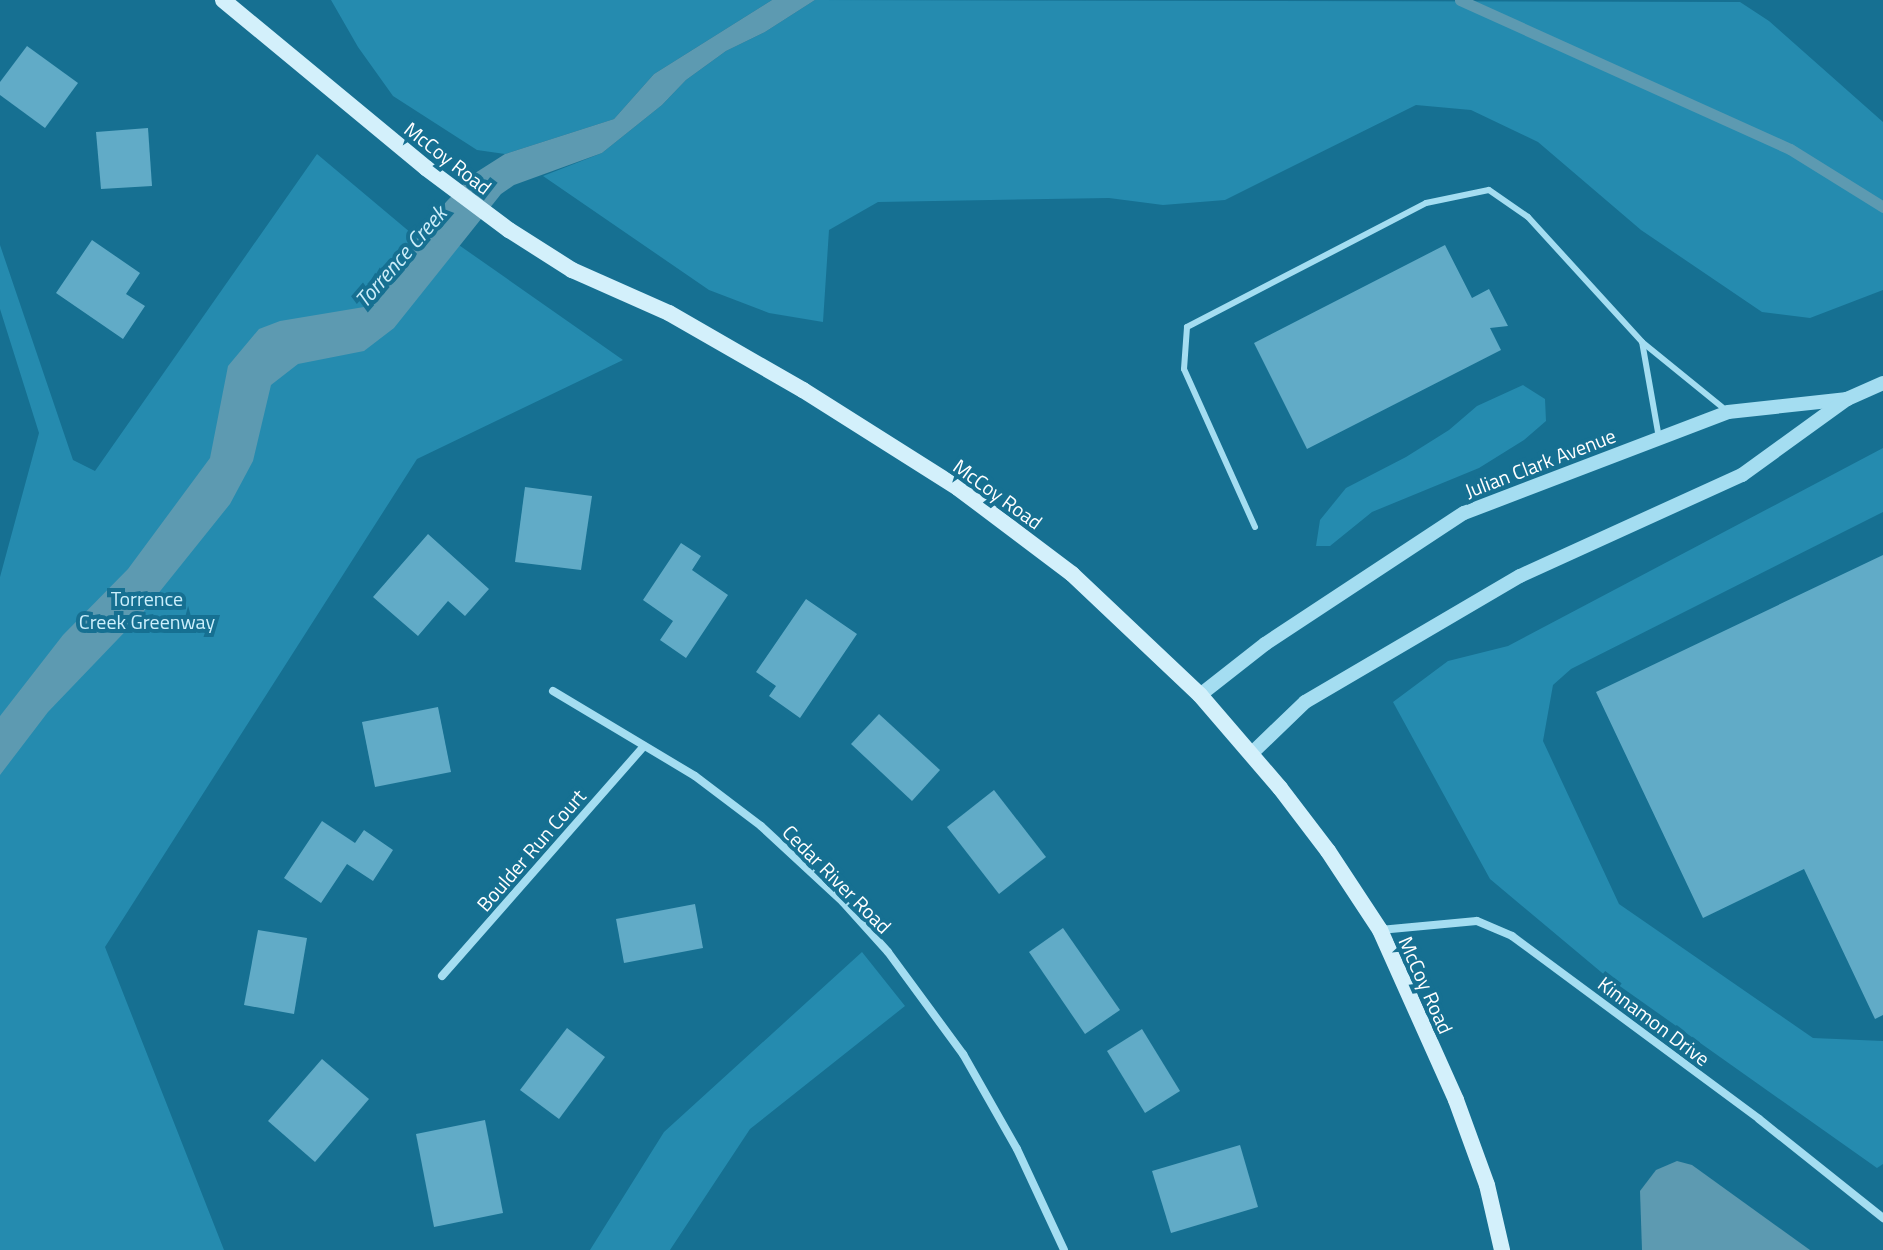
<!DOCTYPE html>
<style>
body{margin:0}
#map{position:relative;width:1883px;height:1250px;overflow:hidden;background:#167092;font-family:"Titillium Web",sans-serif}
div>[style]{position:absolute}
.green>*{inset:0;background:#258baf}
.water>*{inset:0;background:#5d9ab1}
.stream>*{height:11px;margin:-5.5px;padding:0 5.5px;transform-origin:5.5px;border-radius:5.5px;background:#5d9ab1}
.building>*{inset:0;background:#61abc7}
.service>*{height:6px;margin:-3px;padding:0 3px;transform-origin:3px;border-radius:3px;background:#a4ddf1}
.minor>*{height:8px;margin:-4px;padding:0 4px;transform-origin:4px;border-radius:4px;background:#a4ddf1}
.tertiary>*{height:14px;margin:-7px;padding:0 7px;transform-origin:7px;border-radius:7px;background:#a4ddf1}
.secondary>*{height:16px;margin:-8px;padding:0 8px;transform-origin:8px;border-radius:8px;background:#d3f0fb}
span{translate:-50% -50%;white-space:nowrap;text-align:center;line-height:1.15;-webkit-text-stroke:8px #167092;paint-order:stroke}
.street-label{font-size:20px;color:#fff}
.park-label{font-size:20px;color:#cbeffc}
.water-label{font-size:22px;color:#cceefa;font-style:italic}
</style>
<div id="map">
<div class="green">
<div style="clip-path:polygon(331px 0,772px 0,654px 74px,614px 119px,505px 154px,477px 150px,393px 96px,358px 47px)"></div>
<div style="clip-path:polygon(815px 0,1740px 2px,1769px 21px,1883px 122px,1883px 290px,1810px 318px,1762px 312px,1641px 230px,1538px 142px,1471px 110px,1416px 105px,1225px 200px,1163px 205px,1109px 198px,878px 202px,829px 230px,823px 322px,769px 313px,709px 290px,543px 176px,602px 153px,662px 105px,686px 80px,726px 51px,765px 32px)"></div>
<div style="clip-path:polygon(317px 154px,442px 259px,456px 243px,623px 360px,417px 459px,105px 947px,224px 1250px,0 1250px,0 577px,39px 433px,0 309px,0 245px,73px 460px,95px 471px)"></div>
<div style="clip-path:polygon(1523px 385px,1545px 399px,1546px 421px,1524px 440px,1479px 468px,1372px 512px,1330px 546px,1316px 546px,1320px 520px,1346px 488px,1406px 457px,1449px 430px,1477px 406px)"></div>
<div style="clip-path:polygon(1883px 448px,1883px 512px,1571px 669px,1553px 685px,1543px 741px,1619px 904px,1813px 1038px,1883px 1041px,1883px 1164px,1877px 1168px,1607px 977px,1490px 879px,1393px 702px,1448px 661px,1508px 646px)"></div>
<div style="clip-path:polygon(862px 952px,905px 1006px,750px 1129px,670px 1250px,590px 1250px,664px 1132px)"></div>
</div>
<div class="water">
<div style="clip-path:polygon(772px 0,815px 0,765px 32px,726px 51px,686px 80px,662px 105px,602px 153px,514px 185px,501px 194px,394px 328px,364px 351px,298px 364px,271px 385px,253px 461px,230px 504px,141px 615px,48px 712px,0 775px,0 716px,63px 635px,128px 569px,210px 458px,228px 366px,259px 329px,280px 321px,364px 307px,446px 202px,472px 175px,505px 154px,614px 119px,654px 74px)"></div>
<div style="clip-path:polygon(1677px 1161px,1692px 1165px,1810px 1250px,1642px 1250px,1640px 1191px,1656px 1170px)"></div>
</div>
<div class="stream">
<div style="left:1460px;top:0;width:362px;rotate:24.3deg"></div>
<div style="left:1790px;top:149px;width:110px;rotate:31.9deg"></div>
</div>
<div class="building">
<div style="clip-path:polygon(27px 46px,78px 83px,45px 128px,0 95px,0 82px)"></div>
<div style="clip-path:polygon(148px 128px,152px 186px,101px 189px,96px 132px)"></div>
<div style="clip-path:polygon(92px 240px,140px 273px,126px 294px,145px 306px,123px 339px,56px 293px)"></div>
<div style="clip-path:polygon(1445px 245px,1472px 298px,1489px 289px,1508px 326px,1490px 328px,1501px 350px,1307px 449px,1254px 343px)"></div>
<div style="clip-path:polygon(525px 487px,592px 496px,581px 570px,515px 562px)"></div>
<div style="clip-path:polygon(428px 534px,489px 589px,465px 616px,448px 601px,418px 636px,373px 597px)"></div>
<div style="clip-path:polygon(681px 543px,701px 556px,692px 570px,728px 595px,686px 658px,660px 640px,673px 621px,643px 600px)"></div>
<div style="clip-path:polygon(1883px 555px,1883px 1015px,1875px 1019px,1804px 869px,1703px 918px,1596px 692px)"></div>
<div style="clip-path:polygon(806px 599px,857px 634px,800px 718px,769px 696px,776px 686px,756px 672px)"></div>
<div style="clip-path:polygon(438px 707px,451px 772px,375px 787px,362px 722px)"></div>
<div style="clip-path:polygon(879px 714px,940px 770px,912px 801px,851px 744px)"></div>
<div style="clip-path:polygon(994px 790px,1046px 857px,999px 894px,947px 827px)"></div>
<div style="clip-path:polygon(322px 821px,355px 843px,364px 830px,393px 850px,373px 881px,347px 864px,321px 903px,284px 878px)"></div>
<div style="clip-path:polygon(695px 904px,703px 948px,624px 963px,616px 919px)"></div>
<div style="clip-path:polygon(1063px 928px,1120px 1010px,1085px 1034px,1029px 952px)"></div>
<div style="clip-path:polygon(258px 930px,307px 938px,294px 1014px,244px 1005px)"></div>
<div style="clip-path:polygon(567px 1028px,605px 1057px,559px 1119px,520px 1090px)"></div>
<div style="clip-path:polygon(1142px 1029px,1180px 1091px,1145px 1113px,1107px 1051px)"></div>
<div style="clip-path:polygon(322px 1059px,369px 1099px,315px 1162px,268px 1121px)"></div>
<div style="clip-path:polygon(485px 1120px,503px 1213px,434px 1227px,416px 1134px)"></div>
<div style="clip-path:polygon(1240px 1145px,1258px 1207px,1171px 1233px,1152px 1171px)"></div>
</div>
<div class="service">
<div style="left:1659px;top:438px;width:97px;rotate:-100deg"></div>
<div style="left:1642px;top:342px;width:111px;rotate:39.1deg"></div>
<div style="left:1255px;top:527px;width:173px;rotate:-114.2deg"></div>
<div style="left:1184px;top:369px;width:42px;rotate:-85.9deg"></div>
<div style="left:1187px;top:327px;width:269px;rotate:-27.4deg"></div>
<div style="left:1426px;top:203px;width:64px;rotate:-11.7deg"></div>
<div style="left:1489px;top:190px;width:47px;rotate:34.7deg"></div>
<div style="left:1528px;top:217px;width:169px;rotate:47.6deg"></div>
</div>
<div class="minor">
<div style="left:553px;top:691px;width:165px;rotate:30.9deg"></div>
<div style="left:695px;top:776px;width:83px;rotate:37.1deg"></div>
<div style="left:761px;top:826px;width:112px;rotate:42.8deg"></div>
<div style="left:843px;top:902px;width:67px;rotate:48deg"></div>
<div style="left:888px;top:952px;width:127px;rotate:53.7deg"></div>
<div style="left:963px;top:1054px;width:109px;rotate:60.4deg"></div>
<div style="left:1017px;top:1149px;width:111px;rotate:65deg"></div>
<div style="left:1380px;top:930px;width:97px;rotate:-5.3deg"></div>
<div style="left:1477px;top:921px;width:38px;rotate:23deg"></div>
<div style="left:1512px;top:936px;width:307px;rotate:36.5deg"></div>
<div style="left:1759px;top:1119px;width:159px;rotate:38.6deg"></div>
<div style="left:442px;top:976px;width:306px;rotate:-48.7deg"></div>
</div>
<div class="tertiary">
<div style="left:1200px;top:695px;width:83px;rotate:-38.1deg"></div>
<div style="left:1265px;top:644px;width:238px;rotate:-33.4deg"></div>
<div style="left:1464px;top:513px;width:283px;rotate:-20.9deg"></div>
<div style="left:1728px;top:412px;width:120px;rotate:-6.2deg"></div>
<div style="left:1251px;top:754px;width:75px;rotate:-43.9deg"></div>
<div style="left:1305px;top:702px;width:249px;rotate:-30.4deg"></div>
<div style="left:1520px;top:576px;width:244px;rotate:-24.5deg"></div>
<div style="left:1742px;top:475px;width:130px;rotate:-35.9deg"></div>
<div style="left:1847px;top:399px;width:39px;rotate:-24deg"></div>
</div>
<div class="secondary">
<div style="left:223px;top:0;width:264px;rotate:39.6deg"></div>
<div style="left:426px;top:168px;width:104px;rotate:36.8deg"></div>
<div style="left:509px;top:230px;width:75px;rotate:32.4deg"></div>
<div style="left:572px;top:270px;width:106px;rotate:23.9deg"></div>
<div style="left:669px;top:313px;width:155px;rotate:29.9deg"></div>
<div style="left:803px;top:390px;width:183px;rotate:32.3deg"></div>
<div style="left:958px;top:488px;width:143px;rotate:37deg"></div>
<div style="left:1072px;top:574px;width:176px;rotate:43.4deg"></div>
<div style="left:1200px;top:695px;width:123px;rotate:49.3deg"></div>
<div style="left:1280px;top:788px;width:79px;rotate:52.7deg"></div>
<div style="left:1328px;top:851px;width:95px;rotate:56.6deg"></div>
<div style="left:1380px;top:930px;width:186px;rotate:65.9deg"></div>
<div style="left:1456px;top:1100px;width:90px;rotate:70deg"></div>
<div style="left:1487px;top:1185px;width:67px;rotate:77deg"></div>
</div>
<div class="street-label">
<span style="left:448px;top:158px;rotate:38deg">McCoy Road</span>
<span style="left:1540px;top:463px;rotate:-21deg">Julian Clark Avenue</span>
<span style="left:998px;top:494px;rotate:36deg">McCoy Road</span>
<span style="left:531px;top:850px;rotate:-49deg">Boulder Run Court</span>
<span style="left:837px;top:879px;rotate:45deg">Cedar River Road</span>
<span style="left:1426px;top:985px;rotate:66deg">McCoy Road</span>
<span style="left:1654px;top:1021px;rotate:37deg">Kinnamon Drive</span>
</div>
<div class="park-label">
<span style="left:147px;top:610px">Torrence<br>Creek Greenway</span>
</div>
<div class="water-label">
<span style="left:401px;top:257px;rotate:-49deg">Torrence Creek</span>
</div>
</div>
